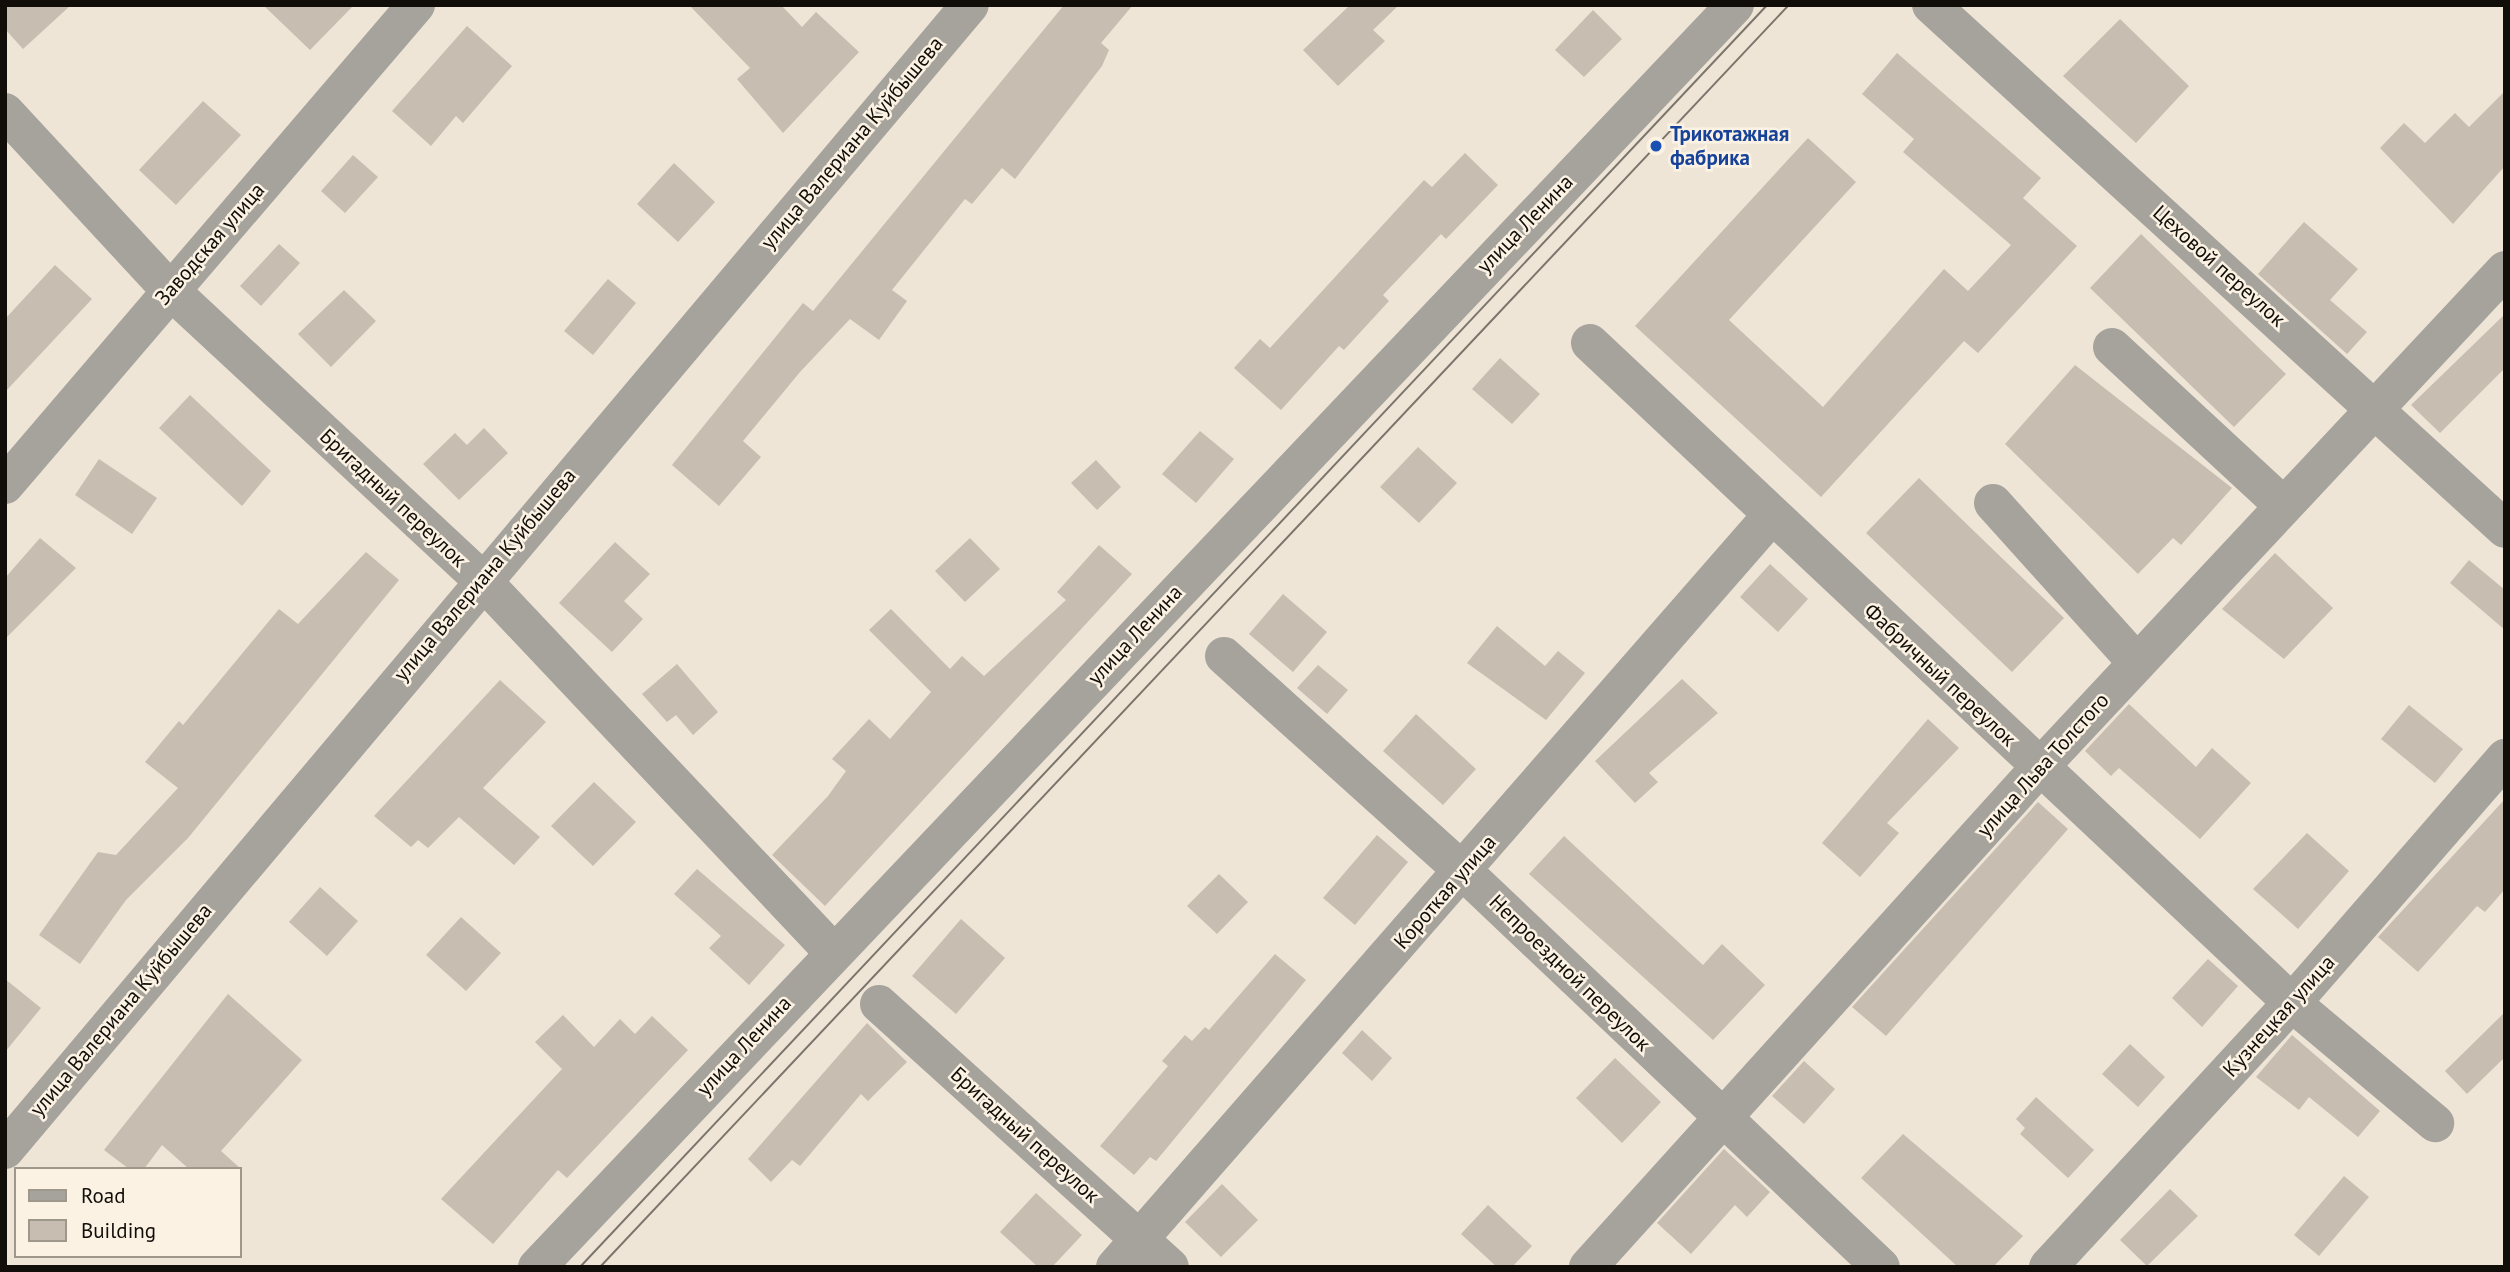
<!DOCTYPE html>
<meta charset="utf-8">
<style>
body{margin:0}
#map{position:relative;width:2510px;height:1272px;overflow:hidden;background:#eee5d7;font-family:"PT Sans",sans-serif}
div>[style]{position:absolute}
.building>*{inset:0;background:#c7bdb0}
.minor>*{height:38px;margin:-19px;padding:0 19px;transform-origin:19px;border-radius:19px;background:#a5a39c}
.tram>*{height:2px;margin:-1px;padding:0 1px;transform-origin:1px;border-radius:1px;background:#7b756c}
.dots>*{width:19px;height:19px;translate:-50% -50%;box-sizing:border-box;border:4px solid #fcf2e4;border-radius:50%}
span{translate:-50% -50%;white-space:nowrap;text-align:center;line-height:1.15;-webkit-text-stroke:5px #fcf2e4;paint-order:stroke}
.transit-label{font-size:21px;color:#164399;font-weight:700}
.left{translate:0 -50%;text-align:left}
.street-label{font-size:21px;color:#110e09}
.frame{position:absolute;inset:0;border:7px solid #110e09;pointer-events:none}
.legend{position:absolute;left:14px;top:1167px;width:228px;height:91px;box-sizing:border-box;background:#fcf2e4;border:2px solid #9e978c;margin:0;padding:9px 12px;list-style:none;font-size:21px;color:#110e09}
.legend li{display:flex;align-items:center;gap:14px;height:35px}
.legend b{width:35px;border:2px solid #9e978c}
</style>
<div id="map">
<div class="building">
<div style="clip-path:polygon(5px 5px,71px 5px,23px 49px,5px 29px)"></div>
<div style="clip-path:polygon(263px 5px,354px 5px,310px 50px)"></div>
<div style="clip-path:polygon(689px 5px,781px 5px,802px 27px,816px 12px,859px 52px,783px 133px,737px 79px,750px 68px)"></div>
<div style="clip-path:polygon(1064px 5px,1133px 5px,1101px 43px,1109px 50px,1102px 66px,1015px 179px,1002px 168px,972px 204px,965px 199px,892px 290px,907px 301px,879px 340px,850px 319px,800px 372px,743px 441px,761px 457px,719px 506px,672px 465px,803px 303px,813px 311px)"></div>
<div style="clip-path:polygon(1350px 5px,1399px 5px,1373px 30px,1385px 41px,1338px 86px,1303px 50px)"></div>
<div style="clip-path:polygon(1593px 10px,1622px 39px,1584px 77px,1555px 50px)"></div>
<div style="clip-path:polygon(2120px 19px,2189px 86px,2136px 143px,2063px 76px)"></div>
<div style="clip-path:polygon(467px 26px,512px 66px,463px 123px,456px 116px,431px 146px,392px 111px)"></div>
<div style="clip-path:polygon(1897px 53px,2041px 178px,2023px 198px,2077px 246px,1978px 353px,1964px 341px,1821px 497px,1635px 326px,1808px 138px,1856px 182px,1729px 320px,1823px 407px,1944px 269px,1968px 291px,2011px 245px,1903px 152px,1914px 139px,1862px 94px)"></div>
<div style="clip-path:polygon(2505px 91px,2505px 166px,2453px 224px,2380px 148px,2404px 123px,2425px 143px,2455px 113px,2469px 127px)"></div>
<div style="clip-path:polygon(203px 101px,241px 135px,176px 205px,139px 170px)"></div>
<div style="clip-path:polygon(1465px 153px,1498px 185px,1446px 239px,1441px 234px,1383px 295px,1389px 301px,1344px 350px,1339px 346px,1281px 410px,1234px 368px,1260px 339px,1270px 348px,1424px 180px,1432px 187px)"></div>
<div style="clip-path:polygon(353px 155px,378px 177px,345px 213px,321px 191px)"></div>
<div style="clip-path:polygon(674px 163px,715px 202px,678px 242px,637px 204px)"></div>
<div style="clip-path:polygon(2304px 222px,2358px 269px,2330px 300px,2367px 332px,2347px 354px,2258px 274px)"></div>
<div style="clip-path:polygon(2141px 234px,2286px 374px,2234px 427px,2090px 288px)"></div>
<div style="clip-path:polygon(279px 244px,300px 263px,261px 306px,240px 286px)"></div>
<div style="clip-path:polygon(55px 265px,92px 299px,5px 392px,5px 319px)"></div>
<div style="clip-path:polygon(608px 279px,636px 303px,593px 355px,564px 331px)"></div>
<div style="clip-path:polygon(344px 290px,376px 321px,331px 367px,298px 334px)"></div>
<div style="clip-path:polygon(2505px 314px,2505px 368px,2440px 433px,2411px 405px)"></div>
<div style="clip-path:polygon(1500px 358px,1540px 394px,1512px 424px,1472px 389px)"></div>
<div style="clip-path:polygon(2075px 365px,2232px 488px,2181px 545px,2173px 538px,2138px 574px,2005px 444px)"></div>
<div style="clip-path:polygon(190px 395px,271px 471px,242px 506px,159px 428px)"></div>
<div style="clip-path:polygon(484px 428px,508px 453px,459px 500px,423px 464px,455px 433px,467px 445px)"></div>
<div style="clip-path:polygon(1200px 431px,1234px 459px,1196px 503px,1162px 474px)"></div>
<div style="clip-path:polygon(1418px 447px,1457px 483px,1419px 523px,1380px 487px)"></div>
<div style="clip-path:polygon(99px 459px,157px 498px,132px 534px,75px 495px)"></div>
<div style="clip-path:polygon(1096px 460px,1121px 487px,1097px 510px,1071px 483px)"></div>
<div style="clip-path:polygon(1919px 478px,2064px 618px,2012px 672px,1866px 533px)"></div>
<div style="clip-path:polygon(40px 538px,76px 568px,5px 639px,5px 578px)"></div>
<div style="clip-path:polygon(970px 538px,1000px 569px,965px 602px,935px 571px)"></div>
<div style="clip-path:polygon(615px 542px,650px 574px,624px 601px,643px 619px,612px 652px,559px 603px)"></div>
<div style="clip-path:polygon(1099px 545px,1132px 574px,825px 906px,772px 855px,828px 796px,846px 771px,832px 759px,869px 719px,890px 739px,931px 692px,869px 630px,891px 609px,950px 669px,962px 656px,984px 676px,1066px 600px,1057px 592px)"></div>
<div style="clip-path:polygon(366px 552px,399px 580px,188px 838px,126px 900px,80px 964px,39px 935px,98px 852px,116px 855px,178px 788px,145px 762px,179px 721px,183px 725px,279px 609px,298px 624px)"></div>
<div style="clip-path:polygon(2275px 553px,2333px 608px,2284px 659px,2222px 609px)"></div>
<div style="clip-path:polygon(2469px 560px,2505px 590px,2505px 630px,2450px 583px)"></div>
<div style="clip-path:polygon(1770px 564px,1808px 599px,1778px 632px,1740px 597px)"></div>
<div style="clip-path:polygon(1283px 594px,1327px 632px,1293px 672px,1249px 634px)"></div>
<div style="clip-path:polygon(1497px 626px,1545px 666px,1558px 651px,1585px 673px,1546px 720px,1467px 663px)"></div>
<div style="clip-path:polygon(677px 664px,718px 712px,693px 735px,676px 715px,667px 722px,642px 694px)"></div>
<div style="clip-path:polygon(1318px 665px,1348px 690px,1327px 714px,1297px 688px)"></div>
<div style="clip-path:polygon(1682px 679px,1718px 713px,1649px 773px,1658px 782px,1635px 803px,1595px 761px)"></div>
<div style="clip-path:polygon(500px 680px,546px 722px,483px 788px,540px 837px,514px 865px,459px 817px,428px 848px,418px 840px,411px 847px,374px 816px)"></div>
<div style="clip-path:polygon(2129px 704px,2196px 767px,2212px 748px,2251px 783px,2200px 839px,2119px 768px,2111px 776px,2085px 751px)"></div>
<div style="clip-path:polygon(2409px 705px,2463px 749px,2435px 783px,2381px 739px)"></div>
<div style="clip-path:polygon(1416px 714px,1476px 769px,1443px 805px,1383px 751px)"></div>
<div style="clip-path:polygon(1928px 719px,1959px 748px,1887px 823px,1899px 833px,1860px 877px,1822px 843px)"></div>
<div style="clip-path:polygon(594px 782px,636px 822px,593px 866px,551px 826px)"></div>
<div style="clip-path:polygon(2505px 799px,2505px 889px,2485px 912px,2477px 906px,2418px 972px,2378px 937px)"></div>
<div style="clip-path:polygon(2038px 802px,2068px 829px,1886px 1036px,1852px 1007px)"></div>
<div style="clip-path:polygon(2307px 833px,2349px 871px,2298px 929px,2253px 889px)"></div>
<div style="clip-path:polygon(1377px 835px,1408px 862px,1355px 925px,1323px 898px)"></div>
<div style="clip-path:polygon(1564px 836px,1703px 965px,1722px 944px,1765px 985px,1713px 1040px,1529px 874px)"></div>
<div style="clip-path:polygon(697px 869px,785px 945px,749px 985px,709px 948px,721px 936px,674px 894px)"></div>
<div style="clip-path:polygon(1219px 874px,1248px 902px,1217px 934px,1187px 906px)"></div>
<div style="clip-path:polygon(320px 887px,358px 921px,327px 956px,289px 922px)"></div>
<div style="clip-path:polygon(461px 917px,501px 953px,466px 991px,426px 955px)"></div>
<div style="clip-path:polygon(961px 919px,1005px 958px,956px 1014px,912px 976px)"></div>
<div style="clip-path:polygon(1275px 954px,1306px 980px,1156px 1161px,1150px 1157px,1134px 1175px,1100px 1146px,1168px 1066px,1162px 1061px,1185px 1035px,1192px 1041px,1205px 1027px,1209px 1030px)"></div>
<div style="clip-path:polygon(2208px 959px,2238px 986px,2202px 1027px,2172px 998px)"></div>
<div style="clip-path:polygon(5px 979px,41px 1008px,5px 1052px)"></div>
<div style="clip-path:polygon(228px 994px,302px 1060px,221px 1151px,241px 1169px,189px 1169px,162px 1145px,144px 1169px,129px 1169px,104px 1150px)"></div>
<div style="clip-path:polygon(2505px 1012px,2505px 1057px,2467px 1094px,2445px 1071px)"></div>
<div style="clip-path:polygon(563px 1015px,594px 1047px,620px 1019px,635px 1034px,652px 1016px,688px 1050px,567px 1178px,558px 1170px,493px 1244px,441px 1199px,562px 1069px,535px 1042px)"></div>
<div style="clip-path:polygon(867px 1023px,907px 1062px,868px 1101px,861px 1094px,800px 1166px,792px 1160px,771px 1182px,748px 1159px)"></div>
<div style="clip-path:polygon(1362px 1030px,1392px 1058px,1372px 1081px,1342px 1053px)"></div>
<div style="clip-path:polygon(2292px 1035px,2380px 1111px,2358px 1137px,2309px 1097px,2299px 1110px,2256px 1077px)"></div>
<div style="clip-path:polygon(2130px 1044px,2165px 1077px,2138px 1107px,2102px 1074px)"></div>
<div style="clip-path:polygon(1615px 1058px,1661px 1102px,1622px 1143px,1576px 1098px)"></div>
<div style="clip-path:polygon(1804px 1061px,1835px 1089px,1804px 1124px,1772px 1096px)"></div>
<div style="clip-path:polygon(2036px 1097px,2094px 1150px,2068px 1178px,2020px 1134px,2025px 1128px,2016px 1119px)"></div>
<div style="clip-path:polygon(1903px 1134px,2023px 1236px,1993px 1267px,1958px 1267px,1861px 1178px)"></div>
<div style="clip-path:polygon(1724px 1149px,1770px 1192px,1747px 1217px,1735px 1205px,1691px 1254px,1657px 1223px)"></div>
<div style="clip-path:polygon(2344px 1176px,2369px 1197px,2319px 1256px,2294px 1235px)"></div>
<div style="clip-path:polygon(1222px 1184px,1258px 1220px,1221px 1257px,1185px 1222px)"></div>
<div style="clip-path:polygon(2170px 1189px,2198px 1216px,2147px 1266px,2120px 1240px)"></div>
<div style="clip-path:polygon(1036px 1193px,1082px 1235px,1052px 1267px,1038px 1267px,1000px 1232px)"></div>
<div style="clip-path:polygon(1488px 1205px,1532px 1246px,1512px 1267px,1497px 1267px,1461px 1234px)"></div>
</div>
<div class="minor">
<div style="left:1931px;top:5px;width:777px;rotate:42.39deg"></div>
<div style="left:5px;top:112px;width:243px;rotate:47.2deg"></div>
<div style="left:170px;top:290px;width:425px;rotate:42.9deg"></div>
<div style="left:481px;top:579px;width:511px;rotate:46.66deg"></div>
<div style="left:1590px;top:343px;width:964px;rotate:43.23deg"></div>
<div style="left:2292px;top:1003px;width:187px;rotate:40deg"></div>
<div style="left:2112px;top:347px;width:234px;rotate:42.8deg"></div>
<div style="left:5px;top:485px;width:632px;rotate:-49.43deg"></div>
<div style="left:1993px;top:503px;width:215px;rotate:48deg"></div>
<div style="left:1224px;top:656px;width:323px;rotate:42deg"></div>
<div style="left:1464px;top:872px;width:574px;rotate:43.45deg"></div>
<div style="left:879px;top:1004px;width:392px;rotate:42.1deg"></div>
<div style="left:5px;top:1150px;width:1497px;rotate:-49.88deg"></div>
<div style="left:537px;top:1267px;width:1740px;rotate:-46.49deg"></div>
<div style="left:1115px;top:1267px;width:999px;rotate:-48.86deg"></div>
<div style="left:1588px;top:1267px;width:673px;rotate:-47.89deg"></div>
<div style="left:2039px;top:768px;width:682px;rotate:-46.9deg"></div>
<div style="left:2048px;top:1267px;width:359px;rotate:-47.3deg"></div>
<div style="left:2292px;top:1003px;width:325px;rotate:-49deg"></div>
</div>
<div class="tram">
<div style="left:580px;top:1267px;width:1733px;rotate:-46.75deg"></div>
<div style="left:600px;top:1267px;width:1734px;rotate:-46.71deg"></div>
</div>
<div class="dots">
<div style="left:1656px;top:146px;background:#1a4fb4"></div>
</div>
<div class="transit-label">
<span class="left" style="left:1670px;top:146px">Трикотажная<br>фабрика</span>
</div>
<div class="street-label">
<span style="left:852px;top:143px;rotate:-50deg">улица Валериана Куйбышева</span>
<span style="left:1525px;top:224px;rotate:-46deg">улица Ленина</span>
<span style="left:210px;top:244px;rotate:-49deg">Заводская улица</span>
<span style="left:2219px;top:266px;rotate:42deg">Цеховой переулок</span>
<span style="left:393px;top:498px;rotate:43deg">Бригадный переулок</span>
<span style="left:485px;top:575px;rotate:-50deg">улица Валериана Куйбышева</span>
<span style="left:1135px;top:635px;rotate:-47deg">улица Ленина</span>
<span style="left:1940px;top:675px;rotate:43deg">Фабричный переулок</span>
<span style="left:2043px;top:765px;rotate:-48deg">улица Льва Толстого</span>
<span style="left:1445px;top:892px;rotate:-49deg">Короткая улица</span>
<span style="left:1570px;top:973px;rotate:44deg">Непроездной переулок</span>
<span style="left:121px;top:1010px;rotate:-50deg">улица Валериана Куйбышева</span>
<span style="left:2279px;top:1016px;rotate:-48deg">Кузнецкая улица</span>
<span style="left:744px;top:1046px;rotate:-47deg">улица Ленина</span>
<span style="left:1025px;top:1135px;rotate:42deg">Бригадный переулок</span>
</div>
<div class="frame"></div>
<ul class="legend">
<li><b style="height:9px;background:#a5a39c"></b>Road</li>
<li><b style="height:19px;background:#c7bdb0"></b>Building</li>
</ul>
</div>
